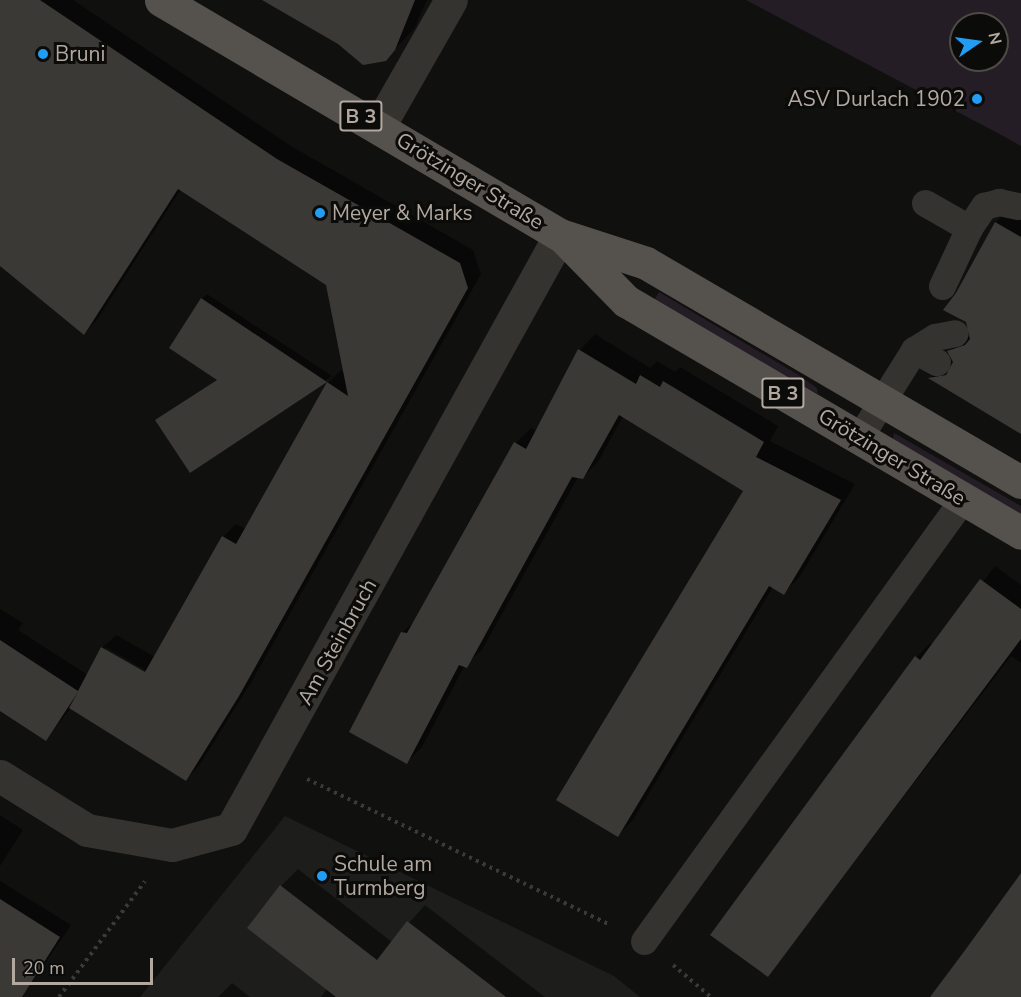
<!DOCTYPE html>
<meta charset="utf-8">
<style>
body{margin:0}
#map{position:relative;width:1021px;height:997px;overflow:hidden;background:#10100f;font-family:"Nunito Sans",sans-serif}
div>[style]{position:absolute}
.built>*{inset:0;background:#1d1d1b}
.green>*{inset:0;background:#241d25}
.shadow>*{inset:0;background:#0007}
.building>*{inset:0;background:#3b3936}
.path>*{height:4px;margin-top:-2px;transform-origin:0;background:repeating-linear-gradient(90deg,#3c3936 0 3px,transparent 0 7.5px)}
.lane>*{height:27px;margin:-13.5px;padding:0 13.5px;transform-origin:13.5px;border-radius:13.5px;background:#353330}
.street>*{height:33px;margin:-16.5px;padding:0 16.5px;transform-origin:16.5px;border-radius:16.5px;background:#353330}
.primary>*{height:33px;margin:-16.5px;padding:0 16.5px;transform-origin:16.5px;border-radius:16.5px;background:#55514c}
.dots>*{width:16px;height:16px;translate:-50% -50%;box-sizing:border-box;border:3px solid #0b0b0a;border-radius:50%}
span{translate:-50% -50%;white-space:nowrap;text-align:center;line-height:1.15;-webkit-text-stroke:6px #0b0b0a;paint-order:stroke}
.shield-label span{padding:2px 4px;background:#0b0b0a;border:2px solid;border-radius:4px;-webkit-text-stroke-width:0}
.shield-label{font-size:20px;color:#b2a8a0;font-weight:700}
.poi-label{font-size:21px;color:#b2a8a0}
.left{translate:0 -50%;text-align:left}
.right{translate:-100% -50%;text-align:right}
.street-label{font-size:21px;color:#b2a8a0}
.north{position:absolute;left:949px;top:12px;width:60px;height:60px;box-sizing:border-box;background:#0b0b0a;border:2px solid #4e4a46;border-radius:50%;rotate:77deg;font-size:16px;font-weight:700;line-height:24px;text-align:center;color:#b2a8a0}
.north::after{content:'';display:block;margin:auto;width:21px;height:27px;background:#219df6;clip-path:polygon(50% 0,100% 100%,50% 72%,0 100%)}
.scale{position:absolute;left:12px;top:958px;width:141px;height:27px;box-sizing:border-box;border:3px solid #b2a8a0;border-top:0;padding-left:8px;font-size:18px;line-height:21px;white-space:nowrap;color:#b2a8a0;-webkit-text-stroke:4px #0b0b0a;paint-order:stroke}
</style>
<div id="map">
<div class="built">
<div style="clip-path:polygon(285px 816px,614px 976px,640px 997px,140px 997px)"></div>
</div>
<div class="green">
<div style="clip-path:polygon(evenodd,746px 0,1021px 0,1021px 146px,1005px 137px,746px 0,961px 24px,997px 24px,997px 60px,961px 60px,961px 24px)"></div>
<div style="clip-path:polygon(659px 292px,797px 374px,817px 388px,818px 394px,654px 300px)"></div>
<div style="clip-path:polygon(894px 433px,1021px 506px,1021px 516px,893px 439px)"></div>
</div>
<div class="shadow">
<div style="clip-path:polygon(evenodd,0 0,73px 0,291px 146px,473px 250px,481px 274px,252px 681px,199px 766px,186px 779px,71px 708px,46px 739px,0 710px,0 609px,23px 623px,18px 630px,88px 675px,102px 648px,116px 635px,155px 657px,223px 537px,236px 524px,246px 529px,328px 383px,341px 370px,345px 373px,328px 284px,181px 189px,97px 320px,84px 333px,0 264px,0 0,105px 647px,152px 674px,150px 677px,105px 651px,105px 647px)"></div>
<div style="clip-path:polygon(266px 0,427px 0,414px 29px,385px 59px,363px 63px,339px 43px)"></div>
<div style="clip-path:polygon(1011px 208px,1021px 214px,1021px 432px,930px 378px,944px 364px,954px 362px,949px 351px,970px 334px,958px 293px,996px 222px)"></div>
<div style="clip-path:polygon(207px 294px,332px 376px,191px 471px,157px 420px,218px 379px,202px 299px)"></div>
<div style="clip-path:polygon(595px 334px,650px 368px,657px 361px,675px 372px,680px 367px,778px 426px,770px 441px,855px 484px,799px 578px,783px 593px,773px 587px,633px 820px,618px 835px,745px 491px,623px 416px,598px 462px,582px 478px,578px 477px,482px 650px,465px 665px,422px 747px,406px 763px,402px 633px,417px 618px,516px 443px,531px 428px,537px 431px,580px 350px)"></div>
<div style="clip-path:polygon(995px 566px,1021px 585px,1021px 663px,1011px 656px,768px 975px,712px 934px,917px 657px,930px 643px,933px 645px)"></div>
<div style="clip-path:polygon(0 815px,23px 830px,0 866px)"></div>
<div style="clip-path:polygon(298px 869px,392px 942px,425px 905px,545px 997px,321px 997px,327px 989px,281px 886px)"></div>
<div style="clip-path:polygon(0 881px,71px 925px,22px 997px,0 986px)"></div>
<div style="clip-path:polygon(232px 983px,250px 997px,218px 997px)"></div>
</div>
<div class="building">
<div style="clip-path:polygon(0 0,40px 0,277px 159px,460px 263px,468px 288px,239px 696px,186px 781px,69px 708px,78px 692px,46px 741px,0 711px,0 640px,78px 691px,101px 647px,145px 672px,222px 536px,236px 544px,327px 382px,348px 396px,326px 285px,178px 189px,84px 335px,0 266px)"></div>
<div style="clip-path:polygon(262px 0,415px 0,395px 50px,386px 61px,363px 65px,338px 44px)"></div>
<div style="clip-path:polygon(995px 222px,1021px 237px,1021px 434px,928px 378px,946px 375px,953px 362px,947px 351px,965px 345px,970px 339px,966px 322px,943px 310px,956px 293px)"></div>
<div style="clip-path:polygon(201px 298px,327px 382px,190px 473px,155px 420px,217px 380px,169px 348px)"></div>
<div style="clip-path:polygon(578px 349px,636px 384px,640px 375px,660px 387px,663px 381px,764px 442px,756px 457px,841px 500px,784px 595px,769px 586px,618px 837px,556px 800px,743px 491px,619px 415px,583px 479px,572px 477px,467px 668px,459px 665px,407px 764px,349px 732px,401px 632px,407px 633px,514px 442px,526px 449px)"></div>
<div style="clip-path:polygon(980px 579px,1021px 609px,1021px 639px,768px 977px,710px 935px,915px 656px,920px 660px)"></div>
<div style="clip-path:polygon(1021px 873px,1021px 997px,930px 997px,963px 953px)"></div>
<div style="clip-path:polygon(280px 885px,377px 960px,407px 921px,506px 997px,336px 997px,247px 928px)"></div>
<div style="clip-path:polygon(0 899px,60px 937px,22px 997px,0 997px)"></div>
</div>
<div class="path">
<div style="left:307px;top:779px;width:337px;rotate:25.7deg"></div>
<div style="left:673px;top:965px;width:50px;rotate:40.1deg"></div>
<div style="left:59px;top:997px;width:144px;rotate:-53.4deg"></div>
</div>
<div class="lane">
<div style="left:925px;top:203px;width:51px;rotate:29.6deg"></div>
<div style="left:942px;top:286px;width:64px;rotate:-65deg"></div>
<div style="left:969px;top:228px;width:27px;rotate:-56deg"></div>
<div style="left:984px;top:206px;width:16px;rotate:-15deg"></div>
<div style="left:999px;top:202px;width:19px;rotate:12deg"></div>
<div style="left:914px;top:350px;width:25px;rotate:-32deg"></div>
<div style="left:935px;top:337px;width:20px;rotate:-11deg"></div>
<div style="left:859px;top:438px;width:104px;rotate:-58deg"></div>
<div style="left:914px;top:350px;width:26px;rotate:28deg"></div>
<div style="left:644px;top:941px;width:545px;rotate:-54.18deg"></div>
</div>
<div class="street">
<div style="left:379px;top:126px;width:145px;rotate:-60.3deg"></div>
<div style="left:0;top:776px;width:102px;rotate:31.8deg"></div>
<div style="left:87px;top:830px;width:86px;rotate:10deg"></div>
<div style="left:172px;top:845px;width:61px;rotate:-15.2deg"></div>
<div style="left:231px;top:829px;width:679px;rotate:-61.02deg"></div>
</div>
<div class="primary">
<div style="left:161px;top:0;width:463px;rotate:30.5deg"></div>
<div style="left:560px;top:235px;width:90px;rotate:18deg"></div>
<div style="left:646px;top:263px;width:434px;rotate:30.3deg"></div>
<div style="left:566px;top:240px;width:86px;rotate:45.5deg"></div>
<div style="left:626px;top:301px;width:458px;rotate:30.4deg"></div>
</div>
<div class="dots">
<div style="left:43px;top:54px;background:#219df6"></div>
<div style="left:977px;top:99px;background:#219df6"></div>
<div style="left:320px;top:213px;background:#219df6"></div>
<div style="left:322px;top:876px;background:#219df6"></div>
</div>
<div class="shield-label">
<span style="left:361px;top:116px">B 3</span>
<span style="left:783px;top:393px">B 3</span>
</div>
<div class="poi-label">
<span class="left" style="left:55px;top:54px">Bruni</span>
<span class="right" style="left:965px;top:99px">ASV Durlach 1902</span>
<span class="left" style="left:332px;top:213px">Meyer &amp; Marks</span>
<span class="left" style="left:334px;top:876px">Schule am<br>Turmberg</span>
</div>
<div class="street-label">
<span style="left:470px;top:181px;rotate:31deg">Grötzinger Straße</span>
<span style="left:892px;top:457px;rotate:31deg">Grötzinger Straße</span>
<span style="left:337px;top:642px;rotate:-61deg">Am Steinbruch</span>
</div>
<div class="north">N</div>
<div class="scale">20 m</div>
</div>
